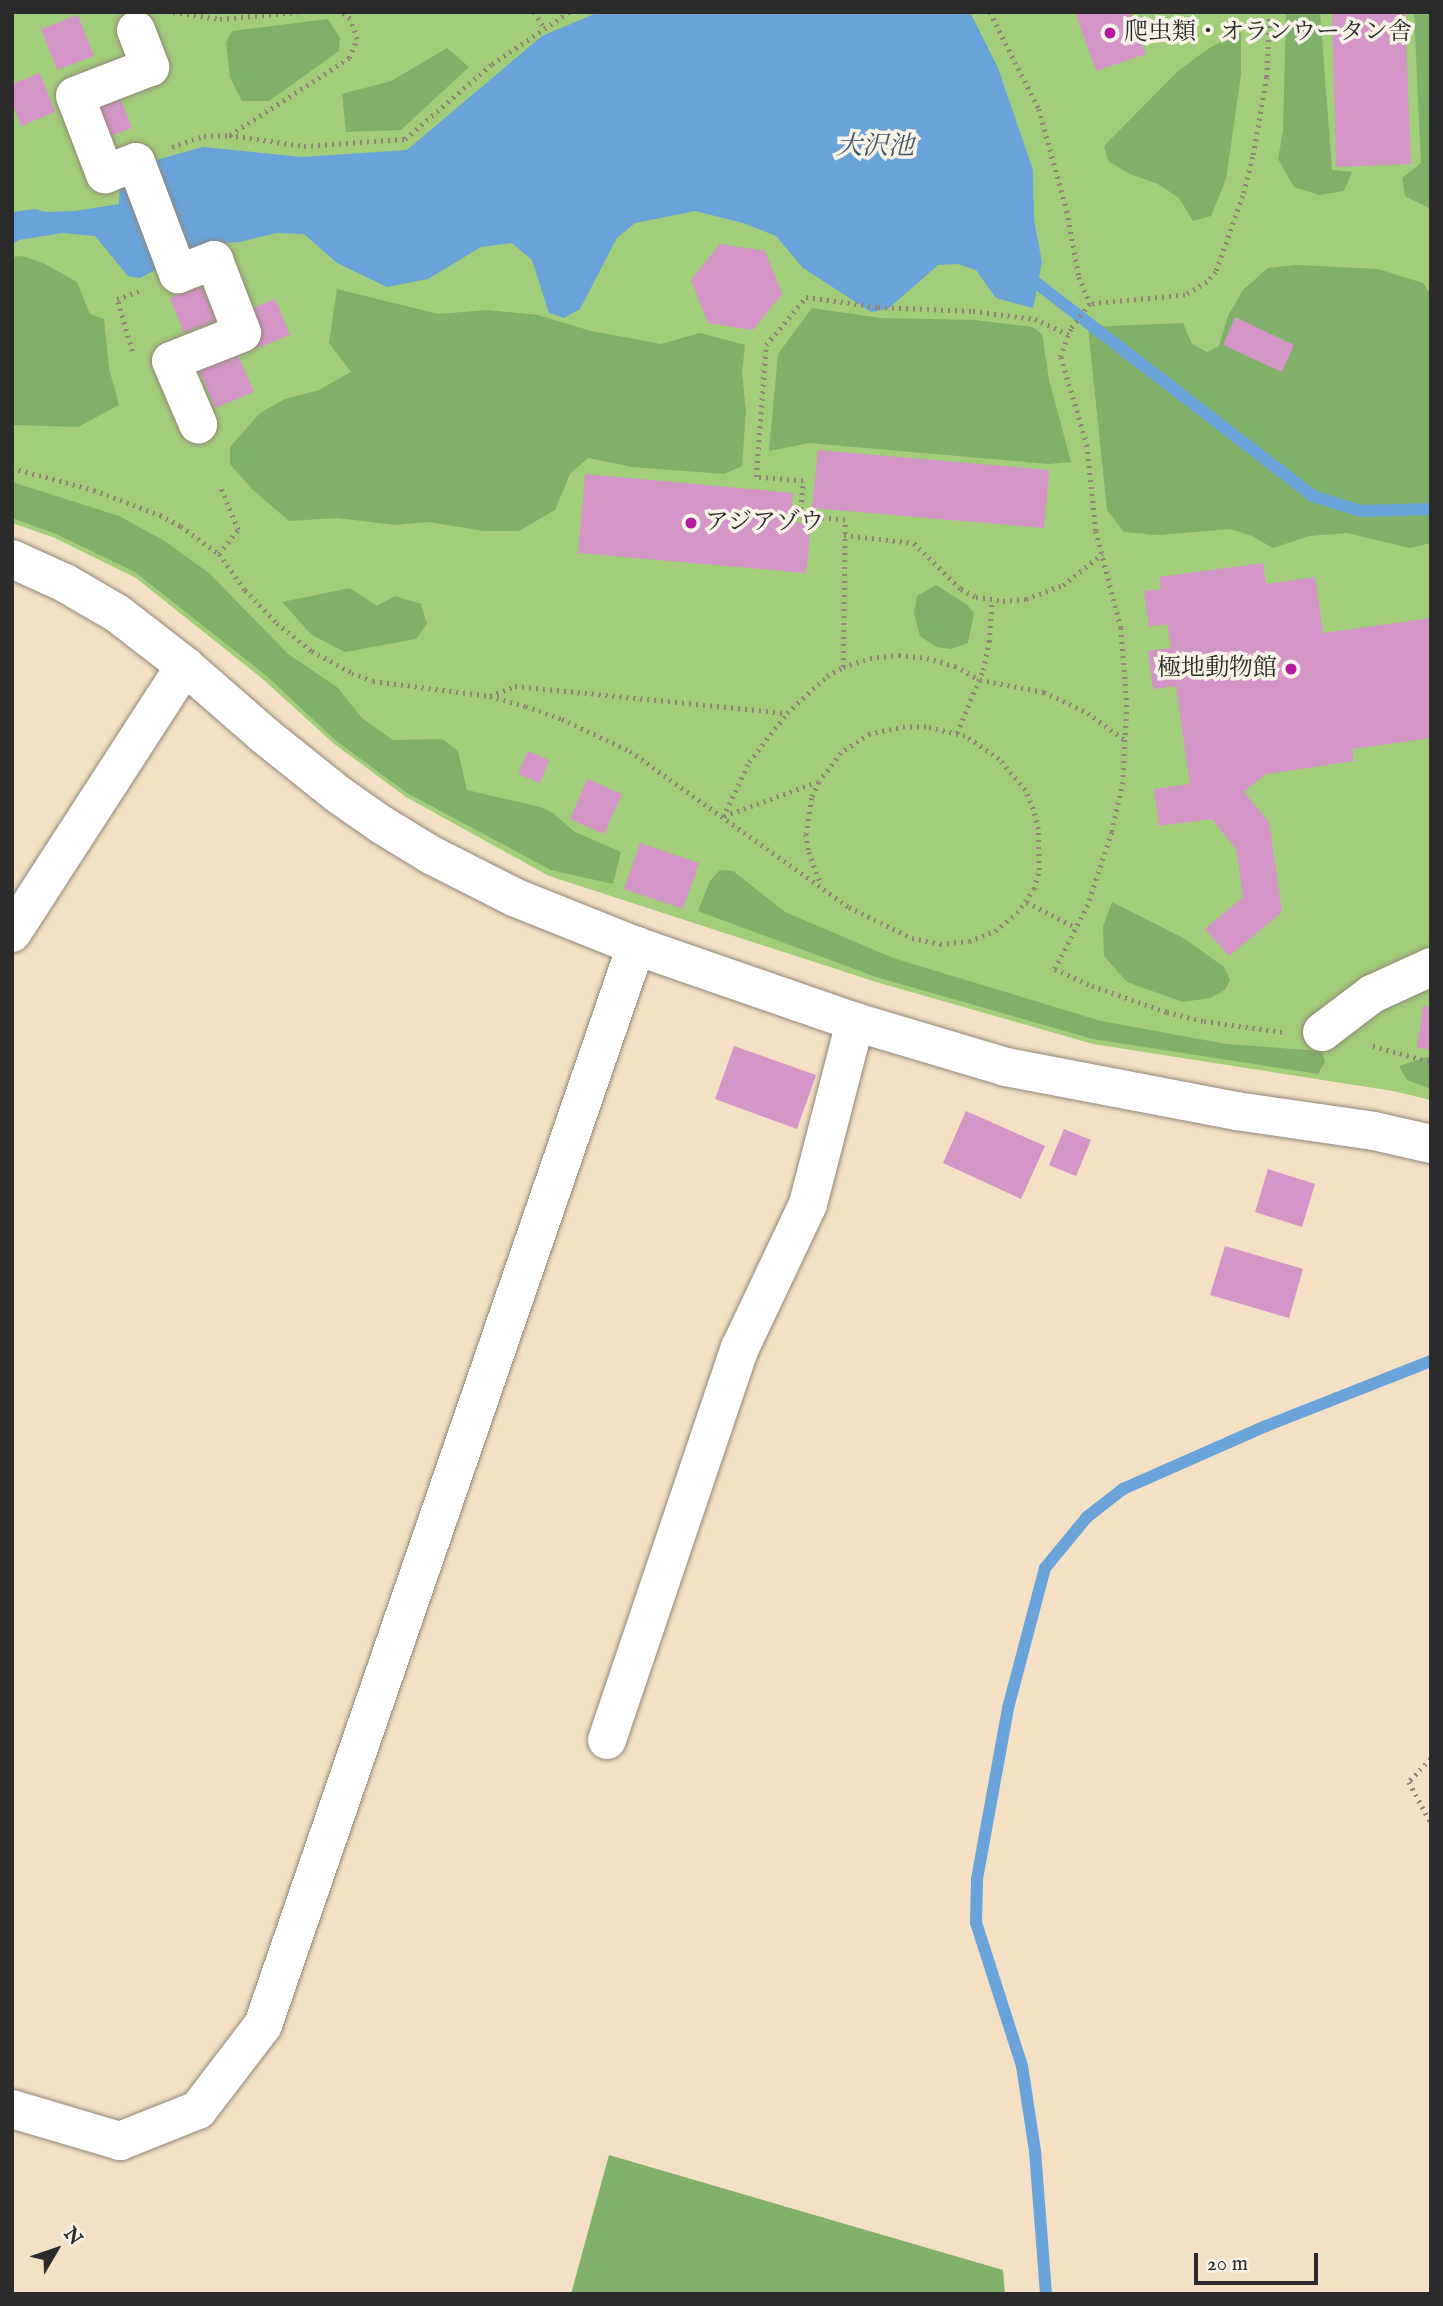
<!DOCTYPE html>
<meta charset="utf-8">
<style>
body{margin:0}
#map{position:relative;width:1443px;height:2306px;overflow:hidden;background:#f4e0c4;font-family:"IM FELL English","Noto Serif JP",serif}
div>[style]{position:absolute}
.green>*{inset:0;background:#a2cd7a}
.forest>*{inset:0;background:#81b06a}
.water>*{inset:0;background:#6aa3d9}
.stream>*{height:12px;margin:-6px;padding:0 6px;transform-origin:6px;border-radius:6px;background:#6aa3d9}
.building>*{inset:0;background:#d495c7}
.path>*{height:4.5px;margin-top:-2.25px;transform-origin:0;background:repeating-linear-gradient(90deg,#908678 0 2px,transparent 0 7px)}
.roads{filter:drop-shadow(0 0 2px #908678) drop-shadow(0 0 2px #908678)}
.minor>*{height:38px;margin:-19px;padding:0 19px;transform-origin:19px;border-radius:19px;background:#fff}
.dots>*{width:19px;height:19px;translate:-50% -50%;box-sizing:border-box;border:4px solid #f7f3e8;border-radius:50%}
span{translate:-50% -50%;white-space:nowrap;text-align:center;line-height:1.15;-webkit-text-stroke:7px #f7f3e8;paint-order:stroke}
.poi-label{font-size:24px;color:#2b2b2b}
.left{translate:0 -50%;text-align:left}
.right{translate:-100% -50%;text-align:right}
.water-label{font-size:26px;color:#415568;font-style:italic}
.frame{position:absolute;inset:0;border:14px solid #2b2b2b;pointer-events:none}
.north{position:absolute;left:21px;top:2215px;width:70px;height:70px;-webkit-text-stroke:5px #f7f3e8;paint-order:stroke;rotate:51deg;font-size:19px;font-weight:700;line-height:28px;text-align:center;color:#2b2b2b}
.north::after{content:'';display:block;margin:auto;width:24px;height:32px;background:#2b2b2b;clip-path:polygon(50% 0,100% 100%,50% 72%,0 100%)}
.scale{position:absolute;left:1194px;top:2253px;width:124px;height:32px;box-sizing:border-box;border:4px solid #2b2b2b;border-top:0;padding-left:9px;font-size:21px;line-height:24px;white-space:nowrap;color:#2b2b2b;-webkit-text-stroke:5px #f7f3e8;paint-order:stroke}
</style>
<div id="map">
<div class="green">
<div style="clip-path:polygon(12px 12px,1431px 12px,1431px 1100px,1393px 1091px,1093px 1044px,876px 982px,549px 876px,406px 797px,333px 743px,265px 681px,136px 578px,55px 538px,12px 523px)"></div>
</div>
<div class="forest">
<div style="clip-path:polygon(1286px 12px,1320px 12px,1332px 170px,1352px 172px,1344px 191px,1319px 195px,1294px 187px,1278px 159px,1283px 131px)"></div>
<div style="clip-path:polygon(1414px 12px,1431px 12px,1429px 208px,1405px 196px,1402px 178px,1421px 163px)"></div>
<div style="clip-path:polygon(328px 19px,340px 38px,339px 51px,269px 101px,242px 101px,230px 77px,226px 43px,232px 31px)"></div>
<div style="clip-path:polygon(1241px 32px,1241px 75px,1226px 179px,1211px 216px,1193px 221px,1179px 198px,1158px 184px,1130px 174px,1108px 161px,1104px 146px,1177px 72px,1209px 48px)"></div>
<div style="clip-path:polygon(447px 48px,469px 67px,401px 130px,346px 132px,342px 94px,391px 81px)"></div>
<div style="clip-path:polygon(22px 256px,43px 263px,77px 282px,90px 314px,104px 319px,109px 368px,119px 405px,78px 427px,14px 425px,12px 257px)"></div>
<div style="clip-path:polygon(1297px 265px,1378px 269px,1423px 283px,1431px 295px,1431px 543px,1410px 548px,1347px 533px,1309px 536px,1273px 548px,1252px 536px,1230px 529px,1158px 535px,1124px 532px,1107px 510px,1088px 327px,1183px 323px,1192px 344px,1207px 352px,1219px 346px,1228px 316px,1243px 290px,1268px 268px)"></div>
<div style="clip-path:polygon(337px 289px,438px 314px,487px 310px,538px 315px,591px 331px,661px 344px,700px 333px,745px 345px,742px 373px,746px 411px,742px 466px,724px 474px,633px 467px,588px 458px,570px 474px,555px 510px,519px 531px,484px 531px,428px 522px,395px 525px,337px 518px,289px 521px,253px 490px,230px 464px,230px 447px,260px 413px,285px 399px,319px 390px,351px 372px,329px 343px)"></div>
<div style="clip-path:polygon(812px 308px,880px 318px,975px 320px,1032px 327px,1042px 334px,1049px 379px,1071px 462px,1049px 464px,809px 443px,769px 451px,778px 354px)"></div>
<div style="clip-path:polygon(12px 482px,119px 516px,163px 540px,209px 573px,288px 654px,337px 687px,362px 718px,393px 740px,442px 739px,458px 751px,467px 790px,540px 807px,553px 813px,575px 832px,621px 852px,613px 884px,551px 870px,407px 793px,335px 740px,268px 677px,135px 572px,56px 534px,12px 518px)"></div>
<div style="clip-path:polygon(936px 585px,966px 604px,974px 613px,968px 643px,951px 649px,936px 647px,920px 636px,914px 613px,917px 596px)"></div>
<div style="clip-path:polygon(350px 588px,377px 606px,395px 596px,421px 604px,427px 624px,416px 639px,345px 652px,312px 635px,282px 602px)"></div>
<div style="clip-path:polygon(720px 870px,733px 871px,785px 912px,893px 958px,1101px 1021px,1226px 1044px,1322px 1051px,1325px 1062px,1318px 1074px,1093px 1039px,876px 977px,698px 911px,710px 881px)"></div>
<div style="clip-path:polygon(1112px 902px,1185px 939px,1224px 967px,1230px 980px,1225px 990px,1210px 998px,1183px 1002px,1127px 982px,1104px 956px,1103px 927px)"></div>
<div style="clip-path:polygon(1427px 1057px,1431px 1057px,1431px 1089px,1407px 1080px,1399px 1066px)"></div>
<div style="clip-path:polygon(609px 2155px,1003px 2270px,1005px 2294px,571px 2294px)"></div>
</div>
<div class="water">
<div style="clip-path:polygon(599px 12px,970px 12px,998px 68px,1033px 170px,1034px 220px,1042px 262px,1033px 308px,996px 298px,976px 270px,958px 264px,938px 265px,888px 309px,871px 312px,803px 268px,776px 236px,743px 223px,695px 211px,635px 223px,617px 238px,580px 309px,564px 318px,549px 313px,532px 260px,512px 243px,481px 247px,428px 279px,387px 287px,337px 263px,304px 234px,277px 233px,240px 242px,206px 244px,140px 278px,128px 276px,95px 236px,62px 233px,19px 240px,12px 245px,12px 212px,35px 209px,45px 212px,75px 211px,119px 204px,120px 180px,149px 162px,203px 147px,302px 157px,407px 150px,542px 36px)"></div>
</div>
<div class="stream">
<div style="left:1026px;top:275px;width:362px;rotate:37.6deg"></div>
<div style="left:1313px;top:496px;width:50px;rotate:17.4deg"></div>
<div style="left:1361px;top:511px;width:70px;rotate:-1.6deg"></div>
<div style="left:1046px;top:2294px;width:143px;rotate:-94.4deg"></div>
<div style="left:1035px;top:2151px;width:86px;rotate:-98.7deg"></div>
<div style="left:1022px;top:2066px;width:150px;rotate:-107.8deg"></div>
<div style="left:976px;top:1923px;width:44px;rotate:-88.7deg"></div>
<div style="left:977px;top:1879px;width:174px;rotate:-79.7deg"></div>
<div style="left:1008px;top:1708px;width:145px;rotate:-75.2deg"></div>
<div style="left:1045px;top:1568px;width:66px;rotate:-50.5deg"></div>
<div style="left:1087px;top:1517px;width:46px;rotate:-37.9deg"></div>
<div style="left:1123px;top:1489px;width:156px;rotate:-23.8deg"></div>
<div style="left:1266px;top:1426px;width:177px;rotate:-21.5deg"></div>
</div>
<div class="building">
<div style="clip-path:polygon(1075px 12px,1130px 12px,1146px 54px,1096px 71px)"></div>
<div style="clip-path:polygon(1332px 12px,1405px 12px,1411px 164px,1336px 167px)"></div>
<div style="clip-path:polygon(78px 15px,94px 56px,57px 70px,41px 29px)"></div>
<div style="clip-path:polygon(40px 73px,55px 112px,21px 126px,12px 102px,12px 84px)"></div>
<div style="clip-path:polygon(116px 87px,132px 128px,100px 140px,84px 100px)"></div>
<div style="clip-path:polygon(720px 244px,765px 251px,782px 294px,753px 330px,708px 323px,691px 280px)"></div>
<div style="clip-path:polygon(202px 286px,216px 321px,184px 333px,170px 298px)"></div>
<div style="clip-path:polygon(275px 299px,290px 335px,258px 348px,243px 312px)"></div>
<div style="clip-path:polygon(1235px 317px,1294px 345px,1282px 372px,1223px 345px)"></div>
<div style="clip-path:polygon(237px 354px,254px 392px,215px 408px,199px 369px)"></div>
<div style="clip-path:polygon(818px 450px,1049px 470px,1044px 528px,812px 508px)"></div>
<div style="clip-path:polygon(585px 474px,793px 493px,790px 522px,811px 524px,806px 573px,578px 553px)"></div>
<div style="clip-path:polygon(1263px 563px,1266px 584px,1315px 577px,1323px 633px,1431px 618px,1431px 738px,1352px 749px,1354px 761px,1266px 774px,1244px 792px,1269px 822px,1282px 912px,1229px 956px,1205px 929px,1243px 897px,1236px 849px,1212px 819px,1159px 826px,1154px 789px,1190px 784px,1176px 686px,1153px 689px,1148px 651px,1171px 648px,1167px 624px,1149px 627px,1144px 591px,1161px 589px,1159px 577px)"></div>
<div style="clip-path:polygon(528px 751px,549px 760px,540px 783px,518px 774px)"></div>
<div style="clip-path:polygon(587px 779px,622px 794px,604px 834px,570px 819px)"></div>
<div style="clip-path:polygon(640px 843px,699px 863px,683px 909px,624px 889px)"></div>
<div style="clip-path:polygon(1423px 1006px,1431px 1007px,1431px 1050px,1417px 1048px)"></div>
<div style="clip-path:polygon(734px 1046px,816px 1075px,797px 1129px,715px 1099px)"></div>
<div style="clip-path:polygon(966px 1111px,1045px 1146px,1021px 1199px,943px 1163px)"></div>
<div style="clip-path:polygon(1064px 1129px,1091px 1140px,1076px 1176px,1049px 1165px)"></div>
<div style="clip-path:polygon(1268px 1169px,1315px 1184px,1302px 1227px,1255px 1212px)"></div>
<div style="clip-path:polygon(1225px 1246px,1303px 1269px,1289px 1318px,1210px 1295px)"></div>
</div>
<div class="path">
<div style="left:173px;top:12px;width:48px;rotate:8.5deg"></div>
<div style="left:220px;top:19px;width:78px;rotate:-5.1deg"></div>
<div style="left:534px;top:12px;width:18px;rotate:56deg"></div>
<div style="left:990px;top:12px;width:109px;rotate:63.2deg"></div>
<div style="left:1039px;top:109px;width:106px;rotate:74.6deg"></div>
<div style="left:1067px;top:211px;width:67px;rotate:79.7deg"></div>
<div style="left:1079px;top:277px;width:29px;rotate:68deg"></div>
<div style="left:1270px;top:12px;width:65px;rotate:92.6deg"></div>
<div style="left:1267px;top:77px;width:81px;rotate:99.9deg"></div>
<div style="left:1253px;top:157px;width:40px;rotate:104.4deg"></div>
<div style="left:1243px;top:196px;width:81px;rotate:109.6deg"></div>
<div style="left:1216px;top:272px;width:13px;rotate:132deg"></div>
<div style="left:1207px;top:282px;width:26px;rotate:149deg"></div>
<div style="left:1185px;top:295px;width:95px;rotate:174.6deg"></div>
<div style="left:1090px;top:304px;width:31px;rotate:127deg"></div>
<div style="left:1071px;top:329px;width:30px;rotate:110deg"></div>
<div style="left:1061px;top:357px;width:92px;rotate:73.5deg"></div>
<div style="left:1087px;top:445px;width:86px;rotate:84deg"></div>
<div style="left:1096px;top:531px;width:100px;rotate:75.5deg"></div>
<div style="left:1121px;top:628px;width:77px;rotate:85.5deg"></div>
<div style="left:1127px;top:705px;width:77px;rotate:93deg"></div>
<div style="left:1123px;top:782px;width:51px;rotate:102.4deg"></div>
<div style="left:1112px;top:832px;width:77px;rotate:108.2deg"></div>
<div style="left:1088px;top:905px;width:72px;rotate:117.3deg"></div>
<div style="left:1055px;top:969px;width:41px;rotate:24.7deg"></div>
<div style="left:1092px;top:986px;width:79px;rotate:19.1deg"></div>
<div style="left:1167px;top:1012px;width:38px;rotate:14deg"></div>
<div style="left:1204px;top:1021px;width:79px;rotate:8deg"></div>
<div style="left:230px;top:135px;width:142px;rotate:-32.9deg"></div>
<div style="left:349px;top:58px;width:21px;rotate:-67deg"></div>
<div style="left:357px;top:39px;width:21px;rotate:-109deg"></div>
<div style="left:350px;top:19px;width:12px;rotate:-145deg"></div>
<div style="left:172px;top:147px;width:34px;rotate:-19deg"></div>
<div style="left:204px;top:136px;width:25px;rotate:-2deg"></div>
<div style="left:229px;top:135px;width:76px;rotate:8.3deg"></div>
<div style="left:304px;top:146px;width:101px;rotate:-4deg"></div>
<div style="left:405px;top:139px;width:115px;rotate:-40.8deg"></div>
<div style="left:492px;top:64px;width:93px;rotate:-34deg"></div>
<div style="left:132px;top:351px;width:54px;rotate:-106.1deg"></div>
<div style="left:117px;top:299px;width:28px;rotate:-19deg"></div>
<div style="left:12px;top:468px;width:85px;rotate:15deg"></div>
<div style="left:94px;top:490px;width:71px;rotate:20.7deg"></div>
<div style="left:160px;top:515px;width:24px;rotate:28deg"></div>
<div style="left:181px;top:526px;width:47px;rotate:36.4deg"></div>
<div style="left:219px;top:554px;width:44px;rotate:54.2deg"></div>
<div style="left:245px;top:590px;width:46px;rotate:45.9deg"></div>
<div style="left:277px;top:623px;width:45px;rotate:38.7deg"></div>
<div style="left:312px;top:651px;width:46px;rotate:28.8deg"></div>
<div style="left:352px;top:673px;width:22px;rotate:21deg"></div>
<div style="left:373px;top:681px;width:118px;rotate:7.3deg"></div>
<div style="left:490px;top:696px;width:37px;rotate:16deg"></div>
<div style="left:526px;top:706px;width:38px;rotate:20deg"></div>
<div style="left:562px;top:719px;width:75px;rotate:25.2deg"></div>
<div style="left:630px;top:751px;width:269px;rotate:35.5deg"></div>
<div style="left:849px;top:907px;width:70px;rotate:26.2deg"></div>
<div style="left:912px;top:938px;width:29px;rotate:12deg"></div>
<div style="left:940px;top:944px;width:29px;rotate:-6deg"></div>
<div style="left:969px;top:941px;width:28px;rotate:-21deg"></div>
<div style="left:995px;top:931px;width:28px;rotate:-39deg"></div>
<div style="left:1017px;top:913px;width:29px;rotate:-55deg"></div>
<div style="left:1034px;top:889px;width:20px;rotate:-75deg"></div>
<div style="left:1039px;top:870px;width:41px;rotate:-91.4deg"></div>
<div style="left:1038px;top:829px;width:21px;rotate:-104deg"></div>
<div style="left:1033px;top:809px;width:21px;rotate:-113deg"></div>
<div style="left:1025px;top:790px;width:40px;rotate:-130deg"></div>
<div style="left:999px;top:759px;width:41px;rotate:-145.9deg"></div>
<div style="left:965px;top:736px;width:40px;rotate:-167deg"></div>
<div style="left:926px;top:727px;width:21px;rotate:180deg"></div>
<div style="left:905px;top:727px;width:36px;rotate:169deg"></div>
<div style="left:870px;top:734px;width:35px;rotate:147deg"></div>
<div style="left:841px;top:753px;width:36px;rotate:127deg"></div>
<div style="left:819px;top:782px;width:17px;rotate:114deg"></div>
<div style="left:812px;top:798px;width:36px;rotate:99deg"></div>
<div style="left:806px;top:834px;width:18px;rotate:81deg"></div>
<div style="left:809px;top:852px;width:35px;rotate:70deg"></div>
<div style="left:844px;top:535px;width:70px;rotate:6.5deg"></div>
<div style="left:914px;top:543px;width:66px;rotate:44.4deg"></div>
<div style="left:961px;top:589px;width:17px;rotate:28deg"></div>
<div style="left:976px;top:597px;width:27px;rotate:8deg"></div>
<div style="left:1003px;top:601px;width:23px;rotate:-5deg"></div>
<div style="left:1026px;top:599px;width:40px;rotate:-21deg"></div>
<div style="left:1063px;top:585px;width:50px;rotate:-38.5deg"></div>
<div style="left:219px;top:554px;width:31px;rotate:-52deg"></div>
<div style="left:238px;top:530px;width:48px;rotate:-112.2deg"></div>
<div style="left:843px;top:667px;width:147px;rotate:-89.2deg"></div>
<div style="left:845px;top:520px;width:45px;rotate:-174.9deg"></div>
<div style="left:800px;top:516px;width:35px;rotate:-85deg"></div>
<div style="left:803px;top:481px;width:47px;rotate:-175.1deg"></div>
<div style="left:756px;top:477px;width:132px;rotate:-85.7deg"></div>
<div style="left:766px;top:345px;width:62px;rotate:-50.2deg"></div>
<div style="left:806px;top:297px;width:73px;rotate:7.9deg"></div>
<div style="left:878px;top:307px;width:95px;rotate:2.4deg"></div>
<div style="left:973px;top:311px;width:63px;rotate:7.4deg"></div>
<div style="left:1035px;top:319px;width:38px;rotate:25deg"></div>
<div style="left:490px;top:696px;width:27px;rotate:-22deg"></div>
<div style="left:515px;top:686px;width:272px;rotate:5.7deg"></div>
<div style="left:957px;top:733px;width:68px;rotate:-67.6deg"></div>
<div style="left:983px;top:670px;width:29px;rotate:-78deg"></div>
<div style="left:989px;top:642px;width:42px;rotate:-85.9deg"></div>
<div style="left:724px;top:816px;width:99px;rotate:-20.1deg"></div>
<div style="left:723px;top:817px;width:61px;rotate:-64.7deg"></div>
<div style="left:749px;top:762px;width:62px;rotate:-52.2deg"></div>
<div style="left:787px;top:713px;width:54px;rotate:-42.8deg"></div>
<div style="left:827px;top:676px;width:18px;rotate:-29deg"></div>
<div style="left:843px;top:667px;width:28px;rotate:-18deg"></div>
<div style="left:870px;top:658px;width:29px;rotate:-6deg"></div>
<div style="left:899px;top:655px;width:28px;rotate:6deg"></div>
<div style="left:927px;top:658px;width:29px;rotate:16deg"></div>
<div style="left:955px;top:666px;width:29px;rotate:29deg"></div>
<div style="left:980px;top:680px;width:65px;rotate:10.6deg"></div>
<div style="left:1044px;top:692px;width:49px;rotate:25.5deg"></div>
<div style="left:1088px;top:713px;width:47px;rotate:36.4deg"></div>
<div style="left:1027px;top:902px;width:56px;rotate:27.5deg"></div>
<div style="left:1373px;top:1046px;width:60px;rotate:15.4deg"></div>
<div style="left:1431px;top:1759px;width:32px;rotate:134deg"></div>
<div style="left:1409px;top:1782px;width:47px;rotate:61.8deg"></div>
</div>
<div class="roads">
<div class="minor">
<div style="left:136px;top:30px;width:40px;rotate:69deg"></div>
<div style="left:150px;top:67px;width:80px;rotate:158.9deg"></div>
<div style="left:75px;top:96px;width:84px;rotate:69deg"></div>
<div style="left:105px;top:174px;width:33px;rotate:-21deg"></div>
<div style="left:136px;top:162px;width:120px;rotate:69.4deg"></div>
<div style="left:178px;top:274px;width:39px;rotate:-21deg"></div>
<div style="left:214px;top:260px;width:78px;rotate:69deg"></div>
<div style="left:242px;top:333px;width:76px;rotate:158.5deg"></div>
<div style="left:171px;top:361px;width:69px;rotate:66.8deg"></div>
<div style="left:12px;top:559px;width:58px;rotate:24.4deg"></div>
<div style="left:65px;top:583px;width:61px;rotate:30.3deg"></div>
<div style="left:118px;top:614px;width:85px;rotate:37.8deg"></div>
<div style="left:185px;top:666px;width:105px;rotate:41.1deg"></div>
<div style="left:264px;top:735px;width:96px;rotate:38.7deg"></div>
<div style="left:339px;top:795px;width:52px;rotate:34.9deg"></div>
<div style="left:382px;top:825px;width:60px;rotate:31.3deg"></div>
<div style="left:433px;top:856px;width:93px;rotate:26.8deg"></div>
<div style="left:516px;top:898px;width:129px;rotate:21.8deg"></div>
<div style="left:636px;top:946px;width:232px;rotate:19.1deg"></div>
<div style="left:855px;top:1022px;width:158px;rotate:16.6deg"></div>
<div style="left:1006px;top:1067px;width:234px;rotate:10.8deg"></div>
<div style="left:1236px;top:1111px;width:139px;rotate:8.2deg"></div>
<div style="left:1374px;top:1131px;width:58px;rotate:12.8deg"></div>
<div style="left:12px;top:933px;width:318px;rotate:-57.1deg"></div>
<div style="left:1322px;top:1032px;width:63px;rotate:-37.2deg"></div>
<div style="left:1372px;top:994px;width:65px;rotate:-24.6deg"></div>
<div style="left:607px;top:1740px;width:414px;rotate:-71.3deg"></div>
<div style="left:740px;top:1348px;width:159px;rotate:-64.7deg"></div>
<div style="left:808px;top:1204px;width:188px;rotate:-75.5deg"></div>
<div style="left:12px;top:2109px;width:113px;rotate:16.5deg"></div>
<div style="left:120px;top:2141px;width:84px;rotate:-21.7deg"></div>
<div style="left:198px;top:2110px;width:107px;rotate:-52.6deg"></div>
<div style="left:263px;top:2025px;width:1142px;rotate:-70.93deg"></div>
</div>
</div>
<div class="dots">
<div style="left:1110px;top:33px;background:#b5179e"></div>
<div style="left:691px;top:523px;background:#b5179e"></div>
<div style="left:1291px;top:669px;background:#b5179e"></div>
</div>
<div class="poi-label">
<span class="left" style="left:1124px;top:33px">爬虫類・オランウータン舎</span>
<span class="left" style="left:705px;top:523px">アジアゾウ</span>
<span class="right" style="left:1277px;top:669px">極地動物館</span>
</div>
<div class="water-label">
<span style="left:875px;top:147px">大沢池</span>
</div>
<div class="frame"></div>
<div class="north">N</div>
<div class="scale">20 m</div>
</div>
